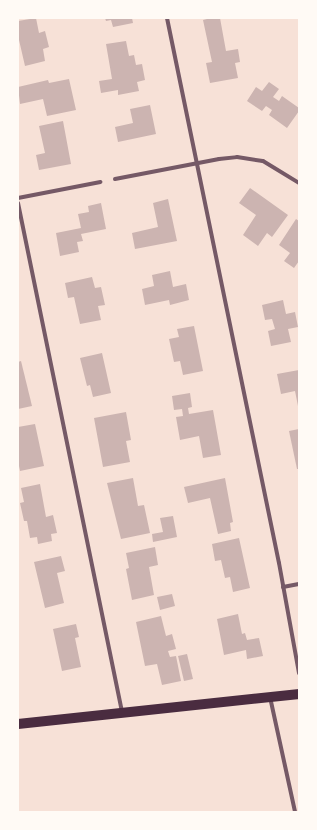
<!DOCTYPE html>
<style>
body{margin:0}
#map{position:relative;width:317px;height:830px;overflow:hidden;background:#f7e1d7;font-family:"Asap Condensed",sans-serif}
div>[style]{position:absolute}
.building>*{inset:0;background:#ccb4b1}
.minor>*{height:4px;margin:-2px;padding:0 2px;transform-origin:2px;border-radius:2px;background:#755966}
.primary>*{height:10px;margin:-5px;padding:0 5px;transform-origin:5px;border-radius:5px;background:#4a2c40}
span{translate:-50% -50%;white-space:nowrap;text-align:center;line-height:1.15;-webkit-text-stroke:3px #fffaf5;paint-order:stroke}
.frame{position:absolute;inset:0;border:19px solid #fffaf5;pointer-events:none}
</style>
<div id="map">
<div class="building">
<div style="clip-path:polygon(36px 18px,39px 33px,45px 31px,49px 47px,43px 49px,45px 61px,25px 66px,19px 40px,18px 40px,18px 21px)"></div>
<div style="clip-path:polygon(105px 18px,132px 18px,133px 23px,113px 27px,111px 20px,106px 21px)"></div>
<div style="clip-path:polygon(211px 18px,220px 18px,226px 51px,238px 49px,240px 62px,235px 63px,238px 78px,210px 83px,206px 63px,212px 62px,203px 20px)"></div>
<div style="clip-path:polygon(126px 41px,129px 56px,134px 55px,136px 65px,142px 64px,145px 80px,137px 82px,139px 91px,118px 95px,118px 90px,101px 93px,99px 81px,112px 79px,106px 44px)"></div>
<div style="clip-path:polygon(69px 79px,76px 110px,47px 116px,43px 99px,20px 104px,18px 87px,48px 80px,49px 83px)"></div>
<div style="clip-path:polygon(269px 82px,279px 89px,273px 97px,279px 101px,282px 96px,299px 108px,299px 111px,287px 128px,269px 115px,272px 110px,266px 106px,262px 111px,247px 101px,256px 87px,262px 91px)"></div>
<div style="clip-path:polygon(150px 105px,156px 134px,118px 142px,115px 127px,133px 123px,130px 109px)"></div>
<div style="clip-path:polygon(63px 121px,71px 164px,39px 170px,36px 155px,45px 153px,39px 126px)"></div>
<div style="clip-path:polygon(250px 188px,288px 215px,272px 237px,267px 233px,258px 246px,243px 235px,256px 215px,239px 203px)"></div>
<div style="clip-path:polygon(168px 199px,177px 241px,135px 249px,132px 233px,158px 227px,153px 203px)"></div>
<div style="clip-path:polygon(101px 203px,106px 229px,81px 234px,83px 241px,77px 242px,79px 252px,60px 256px,56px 233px,81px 228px,78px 214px,89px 212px,88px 206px)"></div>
<div style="clip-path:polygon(296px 219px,299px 221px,299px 261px,294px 268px,284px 261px,290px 253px,279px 245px)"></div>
<div style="clip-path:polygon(170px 271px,173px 287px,186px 284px,189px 300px,170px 305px,169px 300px,145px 305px,142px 289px,154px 286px,152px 275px)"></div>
<div style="clip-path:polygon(92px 277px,95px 288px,101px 287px,105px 305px,98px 306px,101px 320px,80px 324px,74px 297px,68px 298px,65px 283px)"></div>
<div style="clip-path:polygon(283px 300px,286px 314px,295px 312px,298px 327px,288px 329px,291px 342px,271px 346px,268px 331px,275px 329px,272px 319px,265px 320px,262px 305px)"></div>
<div style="clip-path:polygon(194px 326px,203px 371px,183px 375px,180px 361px,174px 362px,169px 339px,179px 337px,177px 329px)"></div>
<div style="clip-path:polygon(102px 353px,111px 393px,93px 397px,90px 385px,87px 386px,80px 358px)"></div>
<div style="clip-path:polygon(21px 361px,32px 406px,18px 409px,18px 362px)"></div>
<div style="clip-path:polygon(299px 370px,299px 406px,298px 406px,295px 391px,281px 394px,277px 374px)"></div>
<div style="clip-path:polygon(190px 393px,192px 407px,188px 408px,189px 414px,213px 410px,221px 455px,203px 458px,199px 436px,180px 440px,176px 417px,183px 416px,182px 409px,174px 410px,172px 396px)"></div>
<div style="clip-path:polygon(126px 412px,131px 440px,126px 441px,130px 462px,103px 467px,94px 418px)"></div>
<div style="clip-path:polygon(35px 424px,44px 466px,20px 471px,18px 461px,18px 427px)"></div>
<div style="clip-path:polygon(299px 429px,299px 469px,297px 469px,289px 431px)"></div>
<div style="clip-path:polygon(133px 478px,138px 506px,144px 505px,150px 533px,121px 539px,107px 483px)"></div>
<div style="clip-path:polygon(225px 478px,233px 522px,230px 523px,231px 531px,218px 534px,210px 498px,188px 503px,184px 487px)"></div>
<div style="clip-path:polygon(40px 484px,46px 517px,53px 515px,57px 533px,51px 534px,52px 541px,38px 544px,37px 537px,30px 538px,27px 521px,24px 521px,20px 503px,24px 502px,21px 488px)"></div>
<div style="clip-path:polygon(173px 516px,177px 537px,153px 542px,152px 534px,163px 532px,160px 518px)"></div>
<div style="clip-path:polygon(239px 538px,250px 588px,233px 592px,230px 577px,225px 578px,221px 560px,215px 561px,212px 544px)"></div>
<div style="clip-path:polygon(155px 547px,158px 565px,149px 567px,154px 595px,132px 600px,126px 569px,129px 568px,126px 553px)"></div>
<div style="clip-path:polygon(61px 556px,65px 571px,57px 573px,64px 603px,45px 608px,34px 562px)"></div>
<div style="clip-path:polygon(172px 594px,175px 606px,160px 610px,157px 597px)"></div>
<div style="clip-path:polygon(238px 614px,242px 634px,245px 633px,247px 640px,259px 638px,263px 656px,247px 659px,246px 650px,224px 655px,217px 619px)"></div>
<div style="clip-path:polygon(161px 616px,166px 636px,172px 634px,176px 649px,168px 651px,170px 657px,176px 656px,181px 681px,162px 685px,157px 664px,145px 666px,136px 622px)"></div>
<div style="clip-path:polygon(76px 624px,79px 637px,75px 638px,81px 667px,62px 671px,53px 629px)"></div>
<div style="clip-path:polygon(187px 654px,193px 679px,184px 681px,178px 656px)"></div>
</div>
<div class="minor">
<div style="left:167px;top:18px;width:556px;rotate:78.39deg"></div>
<div style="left:279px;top:563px;width:112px;rotate:79.7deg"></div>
<div style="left:115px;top:179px;width:106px;rotate:-10.9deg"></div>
<div style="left:219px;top:159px;width:18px;rotate:-6deg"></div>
<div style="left:237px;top:157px;width:26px;rotate:9deg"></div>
<div style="left:263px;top:161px;width:42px;rotate:31.4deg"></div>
<div style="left:18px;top:198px;width:84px;rotate:-11deg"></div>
<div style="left:18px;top:203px;width:520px;rotate:78.45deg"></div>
<div style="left:283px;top:587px;width:16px;rotate:-11deg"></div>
<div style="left:270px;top:697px;width:118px;rotate:77.7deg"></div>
</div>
<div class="primary">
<div style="left:18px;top:724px;width:283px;rotate:-6.1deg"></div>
</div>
<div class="frame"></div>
</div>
